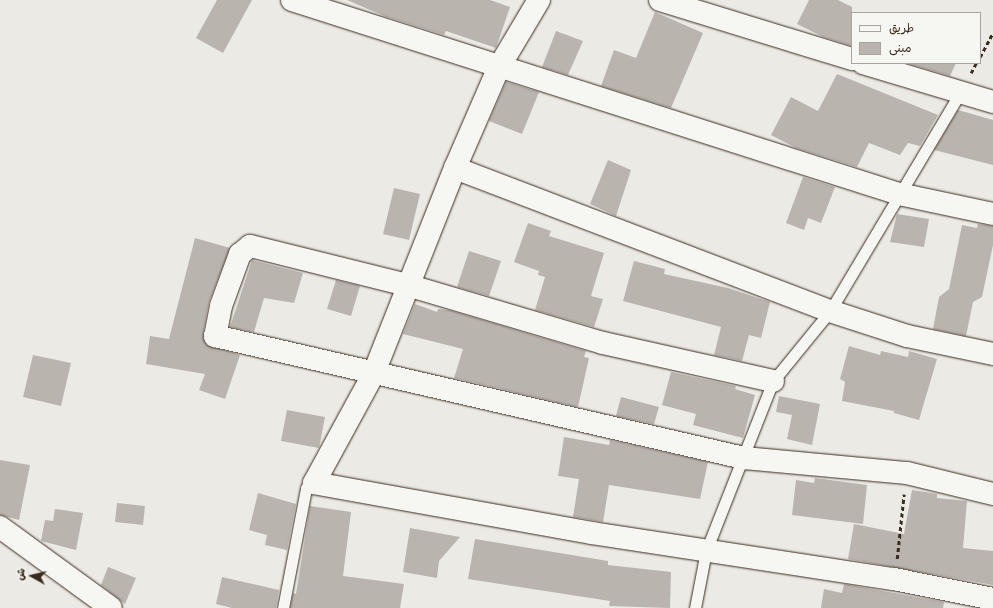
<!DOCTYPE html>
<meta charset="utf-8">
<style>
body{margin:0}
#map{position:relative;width:993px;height:608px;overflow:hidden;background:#ebeae5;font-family:"Playpen Sans","Playpen Sans Arabic",sans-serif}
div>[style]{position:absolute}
.building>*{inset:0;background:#bab4ae}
.path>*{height:2.5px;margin-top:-1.25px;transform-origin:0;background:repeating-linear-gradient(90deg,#3b2a1e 0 4px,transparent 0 7px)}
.roads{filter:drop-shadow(0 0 1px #3b2a1e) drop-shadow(0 0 1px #3b2a1e)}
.lane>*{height:11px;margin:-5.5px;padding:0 5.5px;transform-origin:5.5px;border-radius:5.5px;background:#f6f6f2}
.street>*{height:22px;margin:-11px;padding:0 11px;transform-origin:11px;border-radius:11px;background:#f6f6f2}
span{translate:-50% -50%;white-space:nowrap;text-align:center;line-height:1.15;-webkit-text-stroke:4px #f6f6f2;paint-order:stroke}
.legend{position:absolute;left:851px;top:12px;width:130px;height:52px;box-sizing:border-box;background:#f6f6f2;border:1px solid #aba49d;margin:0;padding:5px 7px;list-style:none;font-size:12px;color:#3b2a1e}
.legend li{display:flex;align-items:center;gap:8px;height:20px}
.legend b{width:20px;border:1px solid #aba49d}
.north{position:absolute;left:12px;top:556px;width:40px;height:40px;-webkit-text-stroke:3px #f6f6f2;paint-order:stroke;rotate:278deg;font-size:11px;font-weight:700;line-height:16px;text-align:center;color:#3b2a1e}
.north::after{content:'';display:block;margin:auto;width:14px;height:18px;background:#3b2a1e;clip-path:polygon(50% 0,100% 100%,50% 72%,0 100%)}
</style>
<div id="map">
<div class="building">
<div style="clip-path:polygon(217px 0,252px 0,223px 53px,196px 38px)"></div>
<div style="clip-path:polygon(347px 0,490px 0,510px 7px,496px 48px,446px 31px,444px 35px,384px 16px)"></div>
<div style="clip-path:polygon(809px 0,838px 0,852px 7px,852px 46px,823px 37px,797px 24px)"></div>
<div style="clip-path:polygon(655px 12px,703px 33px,671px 108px,601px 86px,614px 50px,636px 58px)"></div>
<div style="clip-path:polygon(556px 31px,583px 41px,568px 75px,542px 67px)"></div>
<div style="clip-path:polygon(906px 63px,956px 63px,950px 76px)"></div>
<div style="clip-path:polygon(837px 74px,938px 115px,920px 146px,908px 143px,900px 155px,869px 143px,857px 167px,796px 148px,771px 135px,791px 97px,818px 111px)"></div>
<div style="clip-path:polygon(506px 82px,539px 92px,522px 134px,489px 121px)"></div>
<div style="clip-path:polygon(958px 110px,993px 120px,993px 165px,934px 150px)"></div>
<div style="clip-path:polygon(608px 160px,631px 170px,616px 216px,590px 204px)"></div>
<div style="clip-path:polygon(803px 177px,835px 187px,821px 223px,808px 218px,804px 230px,786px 223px)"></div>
<div style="clip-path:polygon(394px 188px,420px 194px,409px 240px,383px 234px)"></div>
<div style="clip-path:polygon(897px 214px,929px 219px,924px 247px,890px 242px)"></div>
<div style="clip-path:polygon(528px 223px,551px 231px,549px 236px,604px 253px,591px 296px,603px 299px,594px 327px,535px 310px,545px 277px,538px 275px,539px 271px,514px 262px)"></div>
<div style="clip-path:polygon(978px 224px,993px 226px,993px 245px,982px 297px,973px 302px,966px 336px,933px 329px,939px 297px,949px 289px,962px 225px,977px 228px)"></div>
<div style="clip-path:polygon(195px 238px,230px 248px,209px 302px,203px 334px,207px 345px,240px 355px,225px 399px,199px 390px,205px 374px,146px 364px,150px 336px,169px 339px)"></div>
<div style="clip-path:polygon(469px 251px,501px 261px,489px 296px,457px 287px)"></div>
<div style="clip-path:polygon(252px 260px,303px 273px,294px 303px,264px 298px,254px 332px,230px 327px)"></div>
<div style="clip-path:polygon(634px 261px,665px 269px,664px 274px,728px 288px,770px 302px,761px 338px,749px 335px,742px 361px,714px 355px,721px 327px,623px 301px)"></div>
<div style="clip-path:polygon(336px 280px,360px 286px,351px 316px,327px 309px)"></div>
<div style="clip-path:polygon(415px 304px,437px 312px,438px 309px,449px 310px,586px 351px,584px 357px,589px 358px,578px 407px,454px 378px,463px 349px,403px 334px)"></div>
<div style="clip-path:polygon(849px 346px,880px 355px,881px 351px,908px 357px,909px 351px,937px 359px,919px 420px,894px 413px,894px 411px,842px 401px,845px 382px,840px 379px)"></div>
<div style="clip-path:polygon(33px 355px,71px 363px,61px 406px,23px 397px)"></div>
<div style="clip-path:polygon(671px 372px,736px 386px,735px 389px,755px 395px,743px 438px,693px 425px,696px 414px,662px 405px)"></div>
<div style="clip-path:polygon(779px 396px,820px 404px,812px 445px,787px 439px,792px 415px,776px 412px)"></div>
<div style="clip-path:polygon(621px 397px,659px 407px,654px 424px,616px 416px)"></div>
<div style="clip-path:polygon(287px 410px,325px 417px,319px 448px,281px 441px)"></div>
<div style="clip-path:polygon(564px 437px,609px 445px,610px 440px,708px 462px,700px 499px,609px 485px,603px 522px,573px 517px,579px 479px,558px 476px)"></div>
<div style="clip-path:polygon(0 460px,30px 465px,19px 520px,0 515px)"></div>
<div style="clip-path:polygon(815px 478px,867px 485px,863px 524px,792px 515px,796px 480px,814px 483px)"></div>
<div style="clip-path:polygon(912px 490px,937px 494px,937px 498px,967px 501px,963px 548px,993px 551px,993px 585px,848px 559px,854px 524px,904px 534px)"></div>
<div style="clip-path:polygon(258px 493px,296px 504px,287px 550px,265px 545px,267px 535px,249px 530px)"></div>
<div style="clip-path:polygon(117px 503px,145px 506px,143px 525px,115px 522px)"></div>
<div style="clip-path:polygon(310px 506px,351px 512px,343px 576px,404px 584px,400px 608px,290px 608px,293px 593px,296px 594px)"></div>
<div style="clip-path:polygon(55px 509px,83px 513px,76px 550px,41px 541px,45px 520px,53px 521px)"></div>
<div style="clip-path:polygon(410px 528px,460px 537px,439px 561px,437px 578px,403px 572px)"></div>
<div style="clip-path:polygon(475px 539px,608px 561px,608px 565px,671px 572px,670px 608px,609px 606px,610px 601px,468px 579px)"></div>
<div style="clip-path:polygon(108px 567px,136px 578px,125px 604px,101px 585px)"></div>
<div style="clip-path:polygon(222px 577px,279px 590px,276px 608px,232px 608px,216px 604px)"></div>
<div style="clip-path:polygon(844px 584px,944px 602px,943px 608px,821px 608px,824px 589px,842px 593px)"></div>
</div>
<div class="path">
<div style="left:980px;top:57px;width:27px;rotate:-62deg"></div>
<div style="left:971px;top:73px;width:11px;rotate:-63deg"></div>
<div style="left:897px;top:559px;width:65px;rotate:-83.9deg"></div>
</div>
<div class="roads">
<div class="lane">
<div style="left:283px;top:608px;width:122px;rotate:-79.1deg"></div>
<div style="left:306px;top:488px;width:9px;rotate:-32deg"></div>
<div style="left:695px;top:608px;width:58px;rotate:-79.1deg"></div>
<div style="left:706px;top:551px;width:183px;rotate:-68.5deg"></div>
<div style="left:773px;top:381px;width:90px;rotate:-50.8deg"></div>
<div style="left:830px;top:311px;width:254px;rotate:-59.2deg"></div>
</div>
<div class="street">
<div style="left:292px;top:0;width:637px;rotate:17.72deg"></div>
<div style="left:899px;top:194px;width:96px;rotate:12deg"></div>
<div style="left:539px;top:0;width:78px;rotate:120.8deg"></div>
<div style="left:499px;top:67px;width:110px;rotate:113.5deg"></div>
<div style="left:455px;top:168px;width:220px;rotate:111.6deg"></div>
<div style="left:374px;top:373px;width:125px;rotate:118.6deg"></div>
<div style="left:314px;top:483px;width:282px;rotate:10.2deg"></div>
<div style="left:592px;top:533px;width:305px;rotate:8.7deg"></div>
<div style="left:894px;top:579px;width:101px;rotate:11.4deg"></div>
<div style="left:660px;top:0;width:201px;rotate:17.1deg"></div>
<div style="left:863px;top:63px;width:136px;rotate:16.7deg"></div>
<div style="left:455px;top:168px;width:401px;rotate:20.9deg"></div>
<div style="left:830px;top:311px;width:81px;rotate:18deg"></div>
<div style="left:907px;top:336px;width:88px;rotate:11.8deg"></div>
<div style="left:773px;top:381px;width:174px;rotate:-167.4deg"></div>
<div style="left:603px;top:343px;width:200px;rotate:-163.5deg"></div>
<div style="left:411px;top:286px;width:166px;rotate:-166deg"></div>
<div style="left:250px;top:246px;width:13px;rotate:141deg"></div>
<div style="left:240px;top:254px;width:55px;rotate:110.1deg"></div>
<div style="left:221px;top:306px;width:31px;rotate:101deg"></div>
<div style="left:215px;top:336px;width:543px;rotate:12.99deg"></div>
<div style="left:744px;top:458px;width:164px;rotate:5.3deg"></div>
<div style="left:907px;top:473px;width:89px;rotate:13.7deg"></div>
<div style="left:0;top:527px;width:137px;rotate:36.1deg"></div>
</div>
</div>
<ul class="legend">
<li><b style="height:5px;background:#f6f6f2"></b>طريق</li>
<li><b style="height:11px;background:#bab4ae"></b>مبنى</li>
</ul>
<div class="north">ش</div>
</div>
